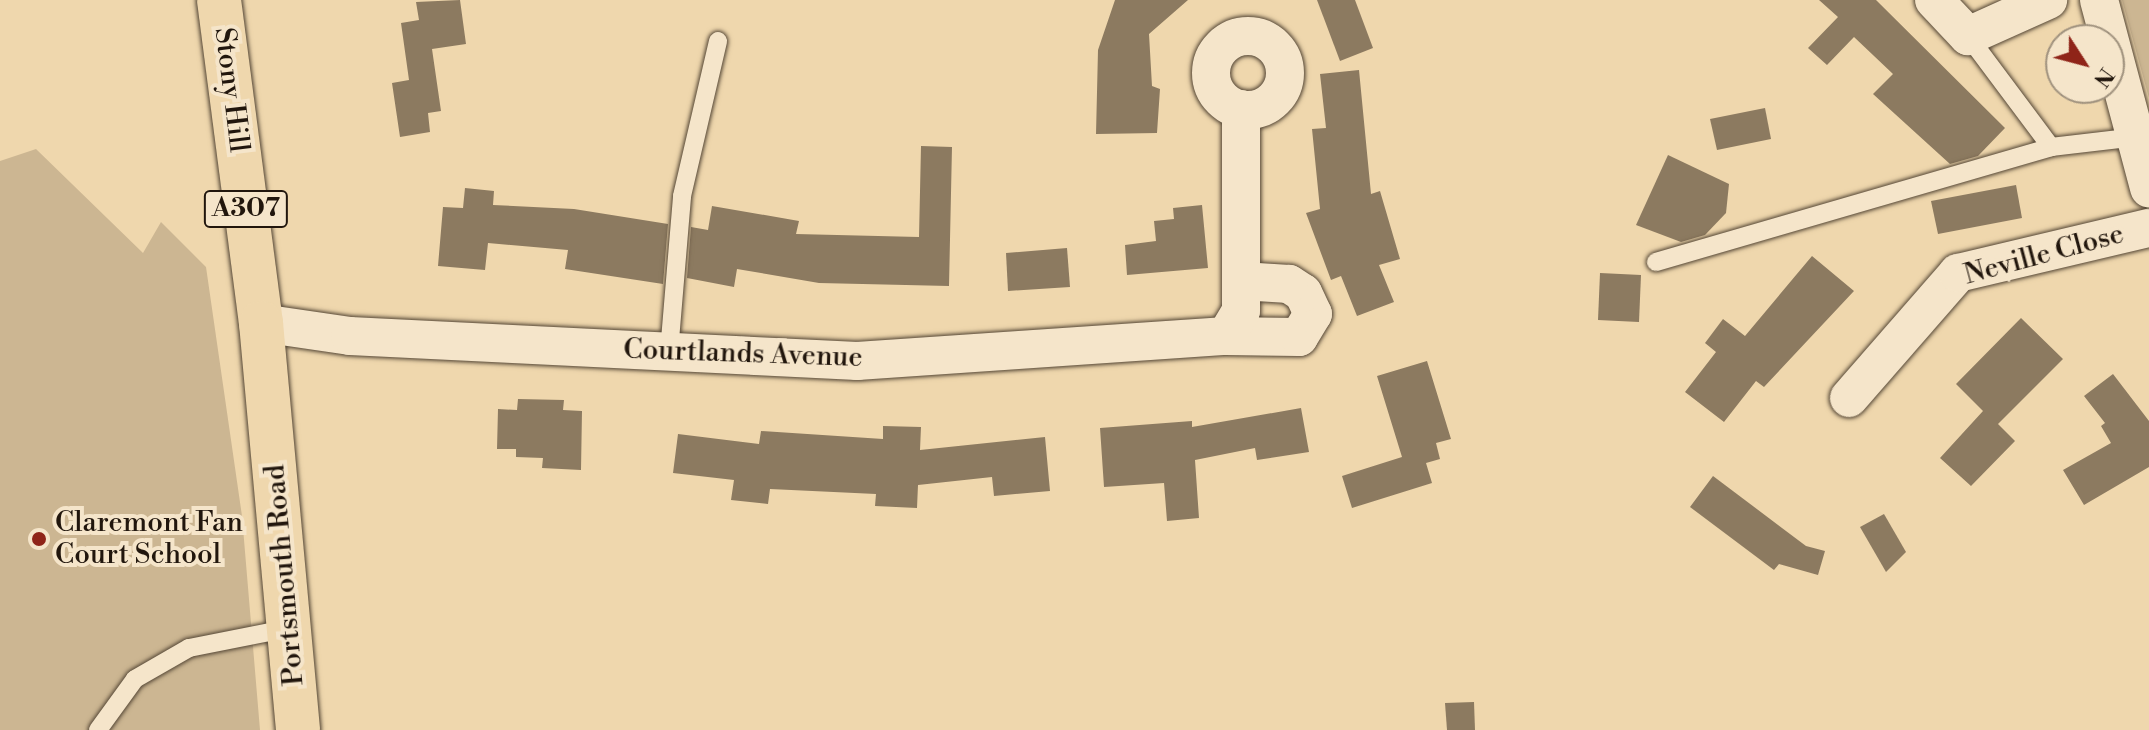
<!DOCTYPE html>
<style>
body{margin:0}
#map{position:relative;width:2149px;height:730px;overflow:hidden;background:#efd7ad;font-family:"Libre Bodoni",serif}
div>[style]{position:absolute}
.green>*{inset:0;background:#ccb692}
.building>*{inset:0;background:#8c7a60}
.roads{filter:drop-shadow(0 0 2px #544635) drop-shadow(0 0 2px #544635)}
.lane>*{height:18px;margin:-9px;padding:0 9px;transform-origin:9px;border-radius:9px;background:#f5e5ca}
.street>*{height:38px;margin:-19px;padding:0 19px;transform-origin:19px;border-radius:19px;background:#f5e5ca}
.street>.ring{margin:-19px;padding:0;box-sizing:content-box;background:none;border:38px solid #f5e5ca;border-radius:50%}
.primary>*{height:44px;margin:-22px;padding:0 22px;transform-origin:22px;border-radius:22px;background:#efd7ad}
.dots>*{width:22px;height:22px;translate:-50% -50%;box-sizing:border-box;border:4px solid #f5e5ca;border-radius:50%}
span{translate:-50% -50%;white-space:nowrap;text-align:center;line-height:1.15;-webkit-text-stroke:8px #f5e5ca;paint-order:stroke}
.shield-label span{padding:2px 6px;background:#f5e5ca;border:2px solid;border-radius:6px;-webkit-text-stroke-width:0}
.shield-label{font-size:26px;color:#21160d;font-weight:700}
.street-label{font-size:28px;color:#21160d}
.poi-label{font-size:28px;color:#21160d}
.left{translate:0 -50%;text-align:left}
.north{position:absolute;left:2045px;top:24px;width:80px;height:80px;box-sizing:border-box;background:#f5e5ca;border:2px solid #a0927e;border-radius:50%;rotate:126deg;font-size:22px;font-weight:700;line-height:32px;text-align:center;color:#21160d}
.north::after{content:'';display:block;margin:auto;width:28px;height:36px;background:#8f2418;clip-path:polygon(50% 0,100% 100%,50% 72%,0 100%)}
</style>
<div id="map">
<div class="green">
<div style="clip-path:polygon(2122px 0,2149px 0,2149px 98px)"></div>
<div style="clip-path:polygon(36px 149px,143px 253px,161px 222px,206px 267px,242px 516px,260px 730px,0 730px,0 161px)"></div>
</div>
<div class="building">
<div style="clip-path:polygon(460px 0,466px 44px,432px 49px,441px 111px,428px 113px,430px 132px,400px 137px,392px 83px,409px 80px,401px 23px,419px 20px,416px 2px)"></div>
<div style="clip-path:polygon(1115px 0,1188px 0,1149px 34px,1152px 86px,1160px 89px,1157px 133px,1096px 134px,1098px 50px)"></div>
<div style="clip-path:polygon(1317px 0,1355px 0,1373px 48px,1340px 61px)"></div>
<div style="clip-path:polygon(1819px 0,1876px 0,2005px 128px,1978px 156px,1950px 164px,1873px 94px,1893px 74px,1854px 37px,1827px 65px,1808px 48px,1838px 17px)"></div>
<div style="clip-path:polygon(1359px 70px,1371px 194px,1380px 191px,1400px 259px,1379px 265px,1394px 302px,1357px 316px,1341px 276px,1331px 280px,1306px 213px,1320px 209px,1312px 129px,1326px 128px,1320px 74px)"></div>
<div style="clip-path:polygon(1765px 108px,1771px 139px,1717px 150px,1710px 119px)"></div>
<div style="clip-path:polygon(921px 146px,952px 147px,949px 286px,819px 283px,737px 269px,734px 287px,687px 278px,691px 227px,708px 230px,712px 206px,799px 221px,796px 234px,919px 237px)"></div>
<div style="clip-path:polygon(1668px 155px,1729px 184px,1726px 213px,1705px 235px,1681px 242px,1636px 225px)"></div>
<div style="clip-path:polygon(2016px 185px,2022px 218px,1938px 234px,1931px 201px)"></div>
<div style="clip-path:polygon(465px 188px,494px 191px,493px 205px,574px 209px,668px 224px,663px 284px,565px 269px,568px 250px,488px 243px,485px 270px,438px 266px,443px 207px,463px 208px)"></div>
<div style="clip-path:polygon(1202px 205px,1208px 268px,1127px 275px,1125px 245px,1156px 241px,1154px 221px,1174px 219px,1173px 208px)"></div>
<div style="clip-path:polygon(1067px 248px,1070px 287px,1008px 291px,1006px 253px)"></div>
<div style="clip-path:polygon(1812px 256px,1854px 291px,1764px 387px,1756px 381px,1724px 422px,1685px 392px,1716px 352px,1705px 343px,1723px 319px,1745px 336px)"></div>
<div style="clip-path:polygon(1600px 273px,1641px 275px,1639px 322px,1598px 320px)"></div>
<div style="clip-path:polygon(2021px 318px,2063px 359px,1998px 424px,2015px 441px,1971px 486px,1940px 458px,1983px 411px,1956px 384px)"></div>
<div style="clip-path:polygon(1427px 361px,1451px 439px,1436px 443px,1440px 459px,1426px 463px,1432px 483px,1352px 508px,1342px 476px,1402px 457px,1377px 376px)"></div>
<div style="clip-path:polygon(2113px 374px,2149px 421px,2149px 467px,2084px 505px,2063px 470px,2111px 443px,2101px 426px,2105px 423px,2084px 396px)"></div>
<div style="clip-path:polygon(518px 399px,564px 400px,563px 410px,582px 411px,581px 470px,542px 468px,543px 458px,516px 457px,516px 449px,497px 449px,498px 409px,517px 410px)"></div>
<div style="clip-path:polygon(1301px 408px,1309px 452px,1257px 460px,1255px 448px,1195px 460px,1199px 518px,1167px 521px,1164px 483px,1104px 487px,1100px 428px,1192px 421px,1192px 427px)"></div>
<div style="clip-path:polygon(883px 426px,921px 427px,920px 450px,1045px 437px,1050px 491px,994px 496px,992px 477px,918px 485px,917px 508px,875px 506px,876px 494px,770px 489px,768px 504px,731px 500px,734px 480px,673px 473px,678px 434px,759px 444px,761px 431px,883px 439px)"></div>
<div style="clip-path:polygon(1713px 476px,1806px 546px,1825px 551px,1818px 575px,1779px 564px,1774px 570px,1690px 507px)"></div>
<div style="clip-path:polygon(1884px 514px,1906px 552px,1886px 572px,1860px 527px)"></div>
<div style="clip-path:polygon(1474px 702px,1475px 730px,1447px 730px,1445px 703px)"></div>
</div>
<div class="roads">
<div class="lane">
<div style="left:1968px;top:36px;width:139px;rotate:53.2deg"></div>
<div style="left:1656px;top:262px;width:411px;rotate:-16.2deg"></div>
<div style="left:2051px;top:147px;width:86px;rotate:-6.7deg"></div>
<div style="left:669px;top:352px;width:157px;rotate:-85.2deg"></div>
<div style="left:682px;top:196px;width:159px;rotate:-76.9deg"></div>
<div style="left:98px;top:730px;width:63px;rotate:-54deg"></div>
<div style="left:135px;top:679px;width:62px;rotate:-29.9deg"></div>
<div style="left:189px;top:648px;width:103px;rotate:-11.2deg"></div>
</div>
<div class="street">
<div style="left:1934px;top:0;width:50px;rotate:46.6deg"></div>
<div style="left:1968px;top:36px;width:88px;rotate:-24.2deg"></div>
<div style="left:2099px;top:0;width:195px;rotate:75.1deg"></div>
<div class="ring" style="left:1211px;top:36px;width:36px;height:36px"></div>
<div style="left:261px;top:323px;width:90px;rotate:8.3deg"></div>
<div style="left:350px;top:336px;width:508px;rotate:2.82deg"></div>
<div style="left:857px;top:361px;width:370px;rotate:-3.9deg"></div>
<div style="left:1226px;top:336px;width:73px;rotate:0.8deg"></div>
<div style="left:1299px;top:337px;width:27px;rotate:-59deg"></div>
<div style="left:1313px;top:314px;width:23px;rotate:-115deg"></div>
<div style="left:1303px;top:293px;width:17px;rotate:-147deg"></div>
<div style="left:1289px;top:284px;width:48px;rotate:-176.4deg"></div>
<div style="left:1226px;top:336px;width:29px;rotate:-59deg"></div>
<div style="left:1241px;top:311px;width:202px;rotate:-90deg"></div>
<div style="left:1849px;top:398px;width:166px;rotate:-48.9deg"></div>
<div style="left:1958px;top:273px;width:196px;rotate:-13.3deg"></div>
</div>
<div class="primary">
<div style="left:219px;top:0;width:326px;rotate:82.6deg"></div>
<div style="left:261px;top:323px;width:409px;rotate:84.8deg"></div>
</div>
</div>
<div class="dots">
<div style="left:39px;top:539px;background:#8f2418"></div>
</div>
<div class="shield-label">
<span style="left:246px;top:209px">A307</span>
</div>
<div class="street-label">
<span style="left:231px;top:90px;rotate:83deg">Stony Hill</span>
<span style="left:2044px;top:255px;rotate:-15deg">Neville Close</span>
<span style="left:743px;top:354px;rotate:2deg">Courtlands Avenue</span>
<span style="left:285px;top:575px;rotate:-95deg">Portsmouth Road</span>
</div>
<div class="poi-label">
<span class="left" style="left:55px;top:539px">Claremont Fan<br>Court School</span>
</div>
<div class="north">N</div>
</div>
